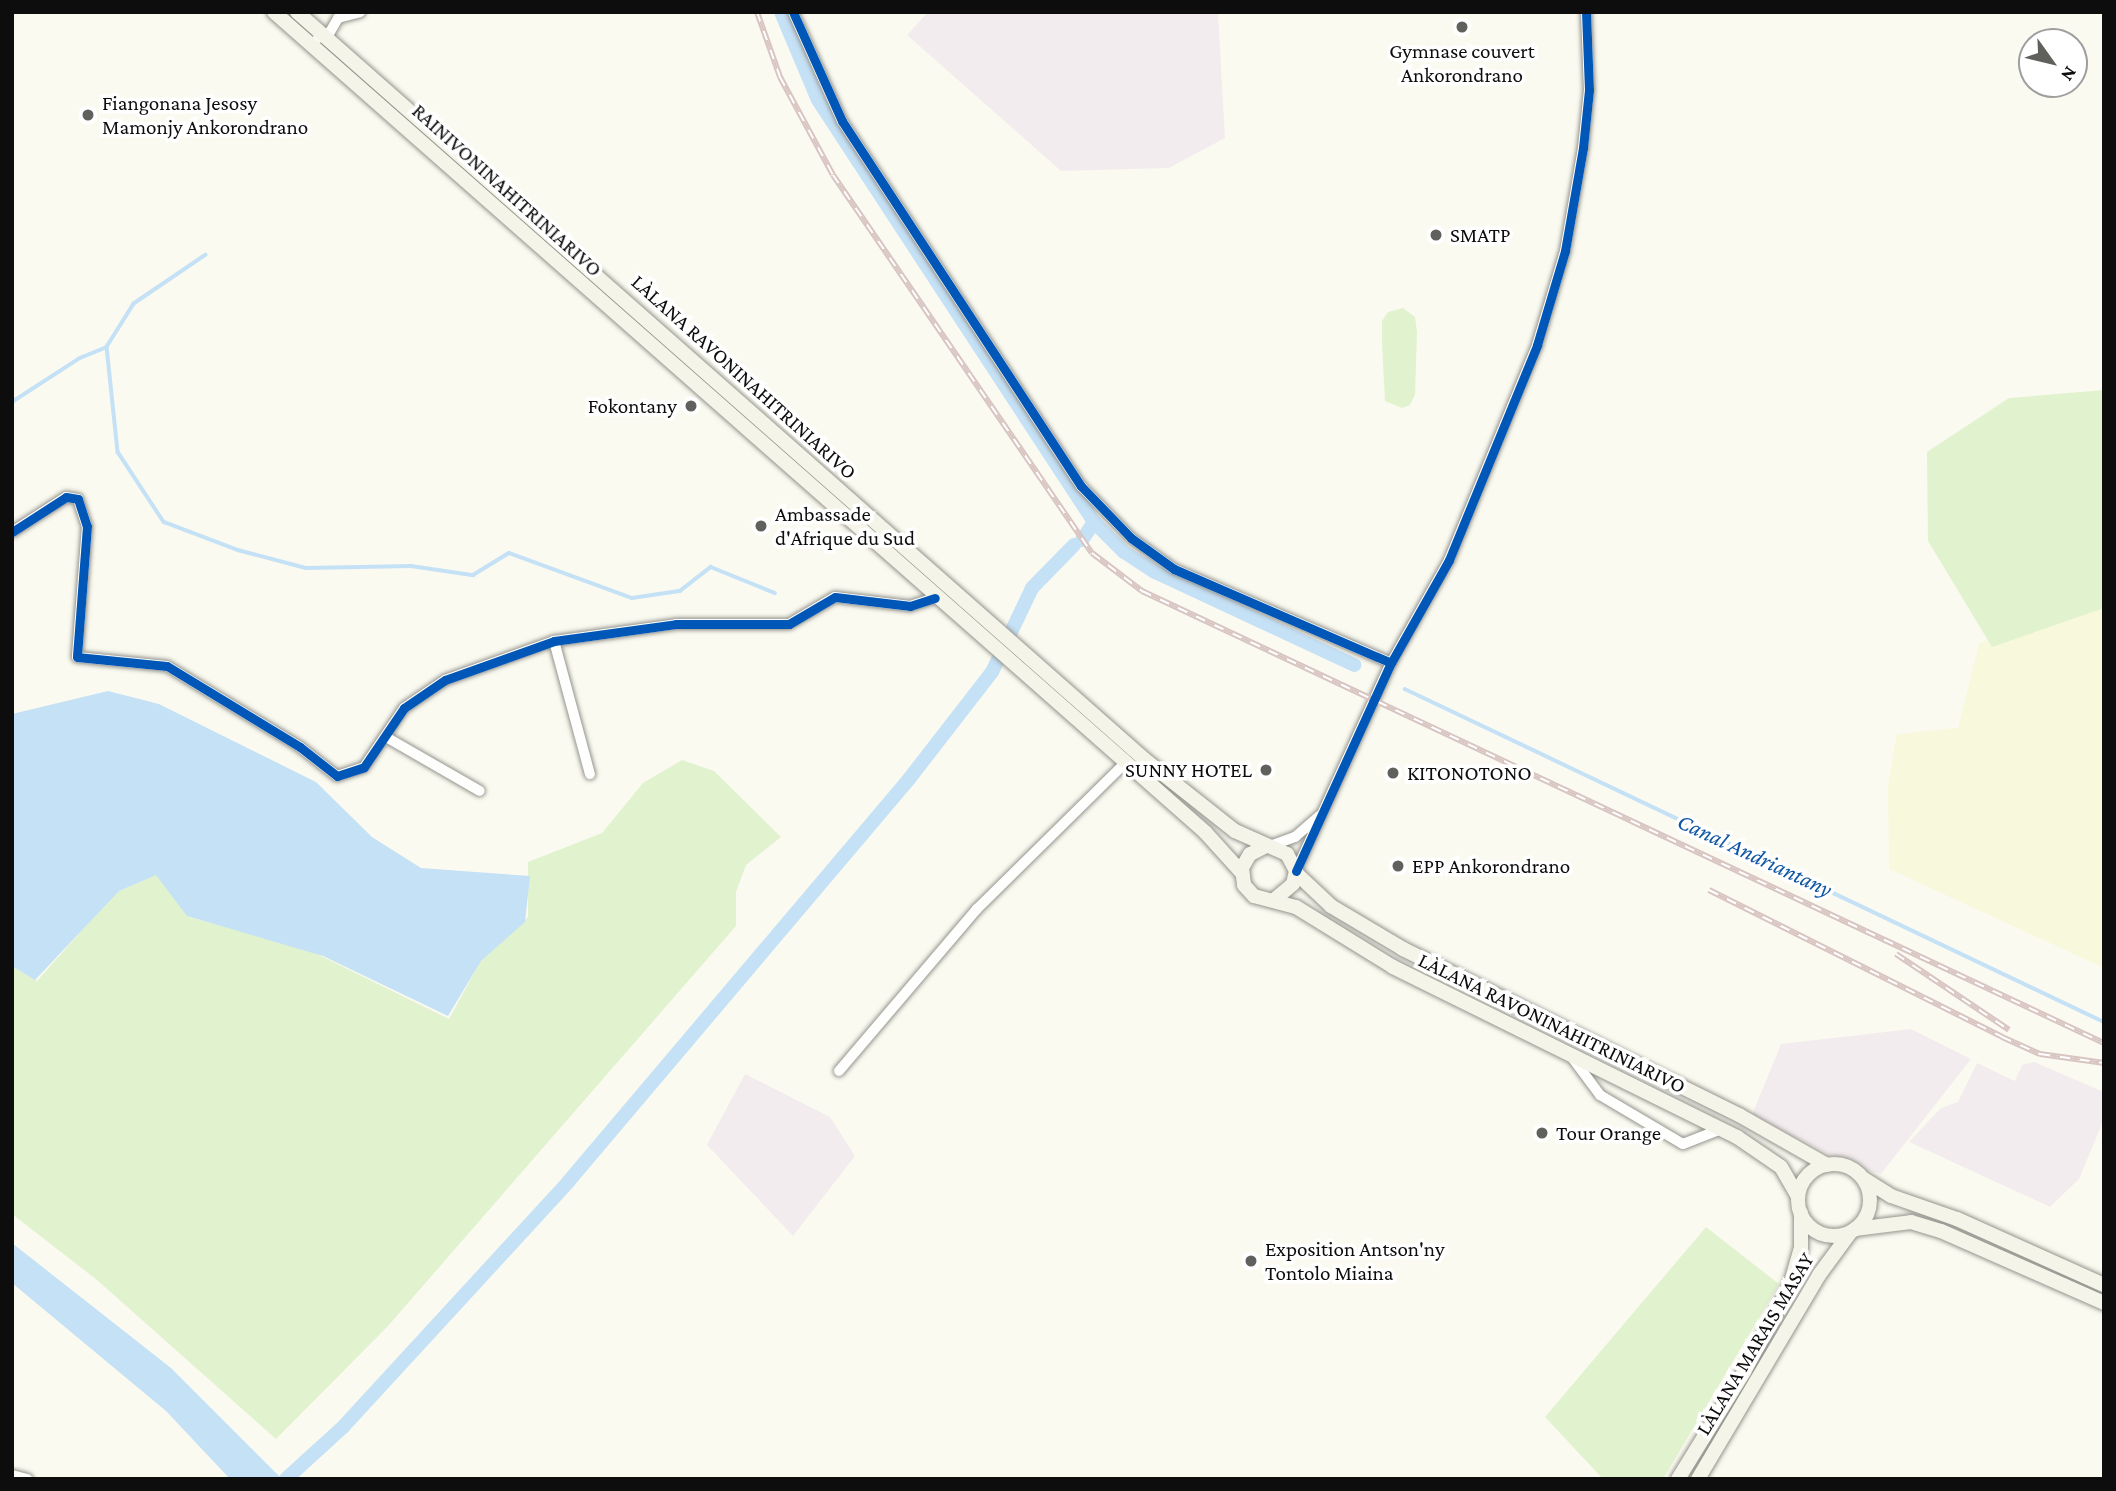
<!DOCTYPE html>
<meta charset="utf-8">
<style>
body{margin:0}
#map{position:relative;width:2116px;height:1491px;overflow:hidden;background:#fbfaf0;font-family:"Crimson Pro",serif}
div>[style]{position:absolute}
.industrial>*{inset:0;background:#f3ecee}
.farmland>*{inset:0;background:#f8f8dc}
.green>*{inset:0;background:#e1f2cf}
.water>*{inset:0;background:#c5e1f6}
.stream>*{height:3.5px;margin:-1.75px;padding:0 1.75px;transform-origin:1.75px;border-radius:1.75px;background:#c5e1f6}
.canal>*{height:14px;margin:-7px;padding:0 7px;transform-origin:7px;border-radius:7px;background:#c5e1f6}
.roads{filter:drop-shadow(0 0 2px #94948f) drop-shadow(0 0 2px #94948f)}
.street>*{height:10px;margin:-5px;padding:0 5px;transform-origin:5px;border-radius:5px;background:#fefefd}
.secondary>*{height:14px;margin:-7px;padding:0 7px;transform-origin:7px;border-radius:7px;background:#f5f4e8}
.secondary>.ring{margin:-7px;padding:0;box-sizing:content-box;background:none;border:14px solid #f5f4e8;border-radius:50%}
.rail>*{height:6px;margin-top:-3px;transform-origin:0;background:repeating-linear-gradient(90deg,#fff 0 10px,#d8c5c2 0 20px);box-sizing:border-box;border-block:2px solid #d8c5c2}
.cycleway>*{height:9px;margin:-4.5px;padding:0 4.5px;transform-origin:4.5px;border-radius:4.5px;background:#0057b8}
.dots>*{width:19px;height:19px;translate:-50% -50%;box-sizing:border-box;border:4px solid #fff;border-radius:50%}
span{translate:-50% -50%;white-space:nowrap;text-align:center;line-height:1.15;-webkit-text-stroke:7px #fff;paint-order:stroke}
.poi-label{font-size:21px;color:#0d0d0d}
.left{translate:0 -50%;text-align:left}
.right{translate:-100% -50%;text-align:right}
.street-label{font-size:21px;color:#0d0d0d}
.water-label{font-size:23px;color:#1056a4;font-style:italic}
.frame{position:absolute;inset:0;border:14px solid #0d0d0d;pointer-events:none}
.north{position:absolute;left:2018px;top:28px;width:70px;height:70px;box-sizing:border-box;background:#fff;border:2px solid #9e9e9e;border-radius:50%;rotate:124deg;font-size:19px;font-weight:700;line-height:28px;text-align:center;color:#0d0d0d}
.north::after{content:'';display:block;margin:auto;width:24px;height:32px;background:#60605c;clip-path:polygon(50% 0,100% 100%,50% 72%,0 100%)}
</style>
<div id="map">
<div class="industrial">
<div style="clip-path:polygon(928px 12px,1218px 12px,1225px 138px,1169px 168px,1061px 171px,907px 35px)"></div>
<div style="clip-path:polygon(1911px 1029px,1971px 1059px,1881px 1174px,1854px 1167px,1752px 1115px,1781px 1044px)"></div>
<div style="clip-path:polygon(2034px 1062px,2104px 1092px,2104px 1119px,2079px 1179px,2050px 1207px,1909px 1142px,1941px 1108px,1958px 1102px,1977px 1063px,2015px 1081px,2022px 1065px)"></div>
<div style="clip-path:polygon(745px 1074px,830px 1117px,855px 1156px,793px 1236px,707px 1145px)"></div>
</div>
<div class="farmland">
<div style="clip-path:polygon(2104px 600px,2104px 968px,1889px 869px,1888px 785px,1897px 734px,1958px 728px,1979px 643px)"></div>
</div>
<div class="green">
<div style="clip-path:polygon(1403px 308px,1415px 317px,1417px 332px,1415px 395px,1410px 405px,1402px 408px,1385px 401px,1382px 343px,1382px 321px,1388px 312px)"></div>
<div style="clip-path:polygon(2104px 390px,2104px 608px,1992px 647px,1928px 541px,1927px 452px,2009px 398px)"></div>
<div style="clip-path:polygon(682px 760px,714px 771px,781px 837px,746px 865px,736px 892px,736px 926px,388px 1326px,276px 1439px,97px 1280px,12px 1214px,12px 966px,37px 981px,115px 893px,156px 874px,189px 917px,307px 949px,449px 1019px,480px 962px,528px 917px,528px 862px,602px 833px,643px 783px)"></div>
<div style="clip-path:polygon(1706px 1227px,1779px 1284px,1663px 1479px,1603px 1479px,1545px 1417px)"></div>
</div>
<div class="water">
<div style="clip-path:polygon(108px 691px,159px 704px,316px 782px,372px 837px,421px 868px,530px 876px,525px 922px,481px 961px,448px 1016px,323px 956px,187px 916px,156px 875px,119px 891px,35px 980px,12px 966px,12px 714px)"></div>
<div style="clip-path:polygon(12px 1243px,171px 1368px,282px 1479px,230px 1479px,166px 1411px,12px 1283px)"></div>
</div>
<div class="stream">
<div style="left:206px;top:255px;width:87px;rotate:145.8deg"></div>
<div style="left:134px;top:304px;width:51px;rotate:122.1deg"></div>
<div style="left:107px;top:347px;width:106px;rotate:84deg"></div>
<div style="left:118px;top:452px;width:84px;rotate:56.7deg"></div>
<div style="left:164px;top:522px;width:79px;rotate:20.7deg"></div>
<div style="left:238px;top:550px;width:70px;rotate:14.8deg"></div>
<div style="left:306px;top:568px;width:105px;rotate:-1.1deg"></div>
<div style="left:411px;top:566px;width:63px;rotate:8.3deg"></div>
<div style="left:473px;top:575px;width:42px;rotate:-31.4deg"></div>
<div style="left:509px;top:553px;width:131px;rotate:20.1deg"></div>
<div style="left:632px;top:598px;width:49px;rotate:-8.3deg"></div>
<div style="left:680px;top:591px;width:39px;rotate:-38deg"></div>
<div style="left:711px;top:567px;width:69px;rotate:22.1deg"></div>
<div style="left:12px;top:402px;width:81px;rotate:-32.9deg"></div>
<div style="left:80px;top:358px;width:29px;rotate:-22deg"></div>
<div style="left:1405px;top:689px;width:774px;rotate:25.47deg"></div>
</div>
<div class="canal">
<div style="left:781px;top:12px;width:95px;rotate:67.2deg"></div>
<div style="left:818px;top:100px;width:504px;rotate:56.81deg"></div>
<div style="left:1094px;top:522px;width:42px;rotate:45deg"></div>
<div style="left:1124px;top:552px;width:37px;rotate:33deg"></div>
<div style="left:1155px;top:572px;width:220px;rotate:25deg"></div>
<div style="left:1082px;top:540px;width:22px;rotate:-56deg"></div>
<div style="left:286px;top:1479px;width:77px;rotate:-42.4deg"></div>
<div style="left:343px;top:1427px;width:333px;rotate:-47.4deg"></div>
<div style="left:568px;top:1182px;width:528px;rotate:-49.76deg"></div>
<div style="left:909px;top:779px;width:135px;rotate:-52.2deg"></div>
<div style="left:992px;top:672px;width:93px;rotate:-64.5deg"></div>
<div style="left:1032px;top:588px;width:60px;rotate:-45.7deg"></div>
</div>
<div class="roads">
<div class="street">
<div style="left:793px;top:12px;width:120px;rotate:65.8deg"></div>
<div style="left:842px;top:121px;width:436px;rotate:56.8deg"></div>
<div style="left:1081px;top:486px;width:72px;rotate:46.1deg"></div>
<div style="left:1131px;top:538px;width:53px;rotate:35.8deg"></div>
<div style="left:1174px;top:569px;width:236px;rotate:23.4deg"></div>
<div style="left:318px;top:38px;width:13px;rotate:-27deg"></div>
<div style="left:330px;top:32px;width:16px;rotate:-60deg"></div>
<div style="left:338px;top:18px;width:23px;rotate:-15deg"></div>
<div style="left:12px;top:532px;width:64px;rotate:-32.9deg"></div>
<div style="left:66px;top:497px;width:12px;rotate:9deg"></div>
<div style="left:78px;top:499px;width:28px;rotate:72deg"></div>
<div style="left:87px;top:526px;width:131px;rotate:94.4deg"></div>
<div style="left:77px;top:657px;width:90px;rotate:5.7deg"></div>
<div style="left:167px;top:666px;width:156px;rotate:31.3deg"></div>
<div style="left:300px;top:747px;width:47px;rotate:38.1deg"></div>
<div style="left:337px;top:776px;width:28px;rotate:-18deg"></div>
<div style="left:364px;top:767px;width:71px;rotate:-55.9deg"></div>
<div style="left:404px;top:708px;width:50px;rotate:-34.3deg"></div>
<div style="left:445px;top:680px;width:116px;rotate:-19.7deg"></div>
<div style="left:554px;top:641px;width:123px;rotate:-7.9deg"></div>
<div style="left:676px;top:624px;width:113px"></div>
<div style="left:789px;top:624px;width:53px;rotate:-30.4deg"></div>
<div style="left:835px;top:597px;width:76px;rotate:6.8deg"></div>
<div style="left:910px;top:606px;width:26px;rotate:-18deg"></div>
<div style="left:554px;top:641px;width:138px;rotate:74.9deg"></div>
<div style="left:386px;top:737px;width:108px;rotate:29.9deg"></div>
<div style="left:1270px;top:846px;width:27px;rotate:-20deg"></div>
<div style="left:1295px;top:837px;width:32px;rotate:-41deg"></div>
<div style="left:1296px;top:871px;width:229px;rotate:-65.5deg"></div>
<div style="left:1391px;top:663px;width:118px;rotate:-60.6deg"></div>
<div style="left:1449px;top:560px;width:232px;rotate:-67.7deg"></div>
<div style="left:1537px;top:345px;width:98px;rotate:-73.4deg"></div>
<div style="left:1565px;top:251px;width:105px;rotate:-80.1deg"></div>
<div style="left:1583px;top:148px;width:58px;rotate:-84.1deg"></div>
<div style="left:1589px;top:90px;width:78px;rotate:-92.2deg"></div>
<div style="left:1571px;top:1056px;width:49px;rotate:53.4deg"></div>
<div style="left:1600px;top:1095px;width:96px;rotate:30.6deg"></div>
<div style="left:1683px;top:1144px;width:41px;rotate:-21.5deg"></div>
<div style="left:839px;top:1071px;width:213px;rotate:-49.6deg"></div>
<div style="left:977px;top:909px;width:208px;rotate:-44.6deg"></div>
<div style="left:12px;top:1475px;width:16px;rotate:15deg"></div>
</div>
<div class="secondary">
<div style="left:274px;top:12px;width:1241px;rotate:41.37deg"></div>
<div style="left:1205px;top:832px;width:55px;rotate:47.9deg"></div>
<div style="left:297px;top:12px;width:1129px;rotate:41.41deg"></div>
<div style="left:1144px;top:759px;width:116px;rotate:38.4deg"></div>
<div style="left:1235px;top:831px;width:57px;rotate:23.9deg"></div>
<div style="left:1287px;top:854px;width:19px;rotate:62deg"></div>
<div style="left:1296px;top:871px;width:13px;rotate:103deg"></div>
<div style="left:1293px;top:884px;width:25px;rotate:140deg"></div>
<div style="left:1266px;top:846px;width:18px;rotate:153deg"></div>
<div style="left:1250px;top:854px;width:16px;rotate:120deg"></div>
<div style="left:1242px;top:868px;width:17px;rotate:83deg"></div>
<div style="left:1244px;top:885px;width:15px;rotate:48deg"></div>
<div style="left:1254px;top:896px;width:43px;rotate:14.7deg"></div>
<div style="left:1296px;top:907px;width:114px;rotate:31.7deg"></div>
<div style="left:1393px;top:967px;width:384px;rotate:26.3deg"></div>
<div style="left:1737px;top:1137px;width:53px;rotate:34.3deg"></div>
<div style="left:1781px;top:1167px;width:34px;rotate:60deg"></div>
<div style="left:1296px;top:873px;width:48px;rotate:43.3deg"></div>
<div style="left:1331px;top:906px;width:84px;rotate:30.8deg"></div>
<div style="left:1403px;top:949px;width:375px;rotate:26.3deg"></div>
<div style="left:1739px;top:1115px;width:101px;rotate:29.6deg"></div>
<div class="ring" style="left:1798px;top:1164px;width:58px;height:58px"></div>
<div style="left:1864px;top:1179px;width:32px;rotate:32deg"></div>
<div style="left:1891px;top:1196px;width:70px;rotate:19.2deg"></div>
<div style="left:1957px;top:1219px;width:161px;rotate:24.2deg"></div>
<div style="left:1855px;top:1229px;width:56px;rotate:-7.1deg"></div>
<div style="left:1911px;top:1222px;width:31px;rotate:17deg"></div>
<div style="left:1941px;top:1231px;width:178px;rotate:23.8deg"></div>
<div style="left:1678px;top:1479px;width:126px;rotate:-58.3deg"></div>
<div style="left:1744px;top:1372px;width:98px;rotate:-61.9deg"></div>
<div style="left:1790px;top:1286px;width:40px;rotate:-74deg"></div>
<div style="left:1801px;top:1248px;width:35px;rotate:-90deg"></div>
<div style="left:1698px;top:1479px;width:237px;rotate:-59.3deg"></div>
<div style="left:1819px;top:1275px;width:52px;rotate:-53.6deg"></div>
</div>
</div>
<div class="rail">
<div style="left:757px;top:12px;width:69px;rotate:70.5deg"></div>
<div style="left:780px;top:77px;width:111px;rotate:61.6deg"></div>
<div style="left:833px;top:175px;width:458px;rotate:55.6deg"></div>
<div style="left:1092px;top:553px;width:63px;rotate:37.2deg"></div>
<div style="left:1142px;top:591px;width:1063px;rotate:25.17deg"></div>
<div style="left:1709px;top:890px;width:328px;rotate:26.6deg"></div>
<div style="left:2002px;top:1037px;width:42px;rotate:24.1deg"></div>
<div style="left:2040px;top:1054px;width:65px;rotate:8deg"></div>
<div style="left:1896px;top:954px;width:136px;rotate:33.9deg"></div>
</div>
<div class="cycleway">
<div style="left:793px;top:12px;width:120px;rotate:65.8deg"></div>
<div style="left:842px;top:121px;width:436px;rotate:56.8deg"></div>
<div style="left:1081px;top:486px;width:72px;rotate:46.1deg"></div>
<div style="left:1131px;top:538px;width:53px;rotate:35.8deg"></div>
<div style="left:1174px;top:569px;width:236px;rotate:23.4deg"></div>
<div style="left:12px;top:532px;width:64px;rotate:-32.9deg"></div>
<div style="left:66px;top:497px;width:12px;rotate:9deg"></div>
<div style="left:78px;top:499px;width:28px;rotate:72deg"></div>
<div style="left:87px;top:526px;width:131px;rotate:94.4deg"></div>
<div style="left:77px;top:657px;width:90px;rotate:5.7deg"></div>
<div style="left:167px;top:666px;width:156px;rotate:31.3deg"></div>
<div style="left:300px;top:747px;width:47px;rotate:38.1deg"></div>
<div style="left:337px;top:776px;width:28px;rotate:-18deg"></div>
<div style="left:364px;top:767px;width:71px;rotate:-55.9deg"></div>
<div style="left:404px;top:708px;width:50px;rotate:-34.3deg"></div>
<div style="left:445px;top:680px;width:116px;rotate:-19.7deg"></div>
<div style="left:554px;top:641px;width:123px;rotate:-7.9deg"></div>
<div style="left:676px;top:624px;width:113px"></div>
<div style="left:789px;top:624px;width:53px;rotate:-30.4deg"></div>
<div style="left:835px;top:597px;width:76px;rotate:6.8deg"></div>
<div style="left:910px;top:606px;width:26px;rotate:-18deg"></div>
<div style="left:1296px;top:871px;width:229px;rotate:-65.5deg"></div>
<div style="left:1391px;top:663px;width:118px;rotate:-60.6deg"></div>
<div style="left:1449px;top:560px;width:232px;rotate:-67.7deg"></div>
<div style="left:1537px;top:345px;width:98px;rotate:-73.4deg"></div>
<div style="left:1565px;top:251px;width:105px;rotate:-80.1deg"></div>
<div style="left:1583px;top:148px;width:58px;rotate:-84.1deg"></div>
<div style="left:1589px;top:90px;width:78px;rotate:-92.2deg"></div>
</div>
<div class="dots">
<div style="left:1462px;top:27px;background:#60605c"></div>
<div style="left:88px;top:115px;background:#60605c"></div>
<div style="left:1436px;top:235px;background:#60605c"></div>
<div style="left:691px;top:406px;background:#60605c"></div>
<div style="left:761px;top:526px;background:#60605c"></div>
<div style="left:1266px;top:770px;background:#60605c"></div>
<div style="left:1393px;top:773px;background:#60605c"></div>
<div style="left:1398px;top:866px;background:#60605c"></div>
<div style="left:1542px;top:1133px;background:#60605c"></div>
<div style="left:1251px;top:1261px;background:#60605c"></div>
</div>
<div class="poi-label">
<span style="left:1462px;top:63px">Gymnase couvert<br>Ankorondrano</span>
<span class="left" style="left:102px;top:115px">Fiangonana Jesosy<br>Mamonjy Ankorondrano</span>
<span class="left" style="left:1450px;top:235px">SMATP</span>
<span class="right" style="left:677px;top:406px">Fokontany</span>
<span class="left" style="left:775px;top:526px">Ambassade<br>d'Afrique du Sud</span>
<span class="right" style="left:1252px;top:770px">SUNNY HOTEL</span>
<span class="left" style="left:1407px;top:773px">KITONOTONO</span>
<span class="left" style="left:1412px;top:866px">EPP Ankorondrano</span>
<span class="left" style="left:1556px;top:1133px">Tour Orange</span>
<span class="left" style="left:1265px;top:1261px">Exposition Antson'ny<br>Tontolo Miaina</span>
</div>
<div class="street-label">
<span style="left:507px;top:190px;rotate:42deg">RAINIVONINAHITRINIARIVO</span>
<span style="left:744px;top:377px;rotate:42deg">LÀLANA RAVONINAHITRINIARIVO</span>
<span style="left:1552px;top:1023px;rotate:26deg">LÀLANA RAVONINAHITRINIARIVO</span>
<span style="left:1755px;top:1344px;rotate:-59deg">LÀLANA MARAIS MASAY</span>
</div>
<div class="water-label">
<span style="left:1755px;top:855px;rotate:25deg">Canal Andriantany</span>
</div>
<div class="frame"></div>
<div class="north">N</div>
</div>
